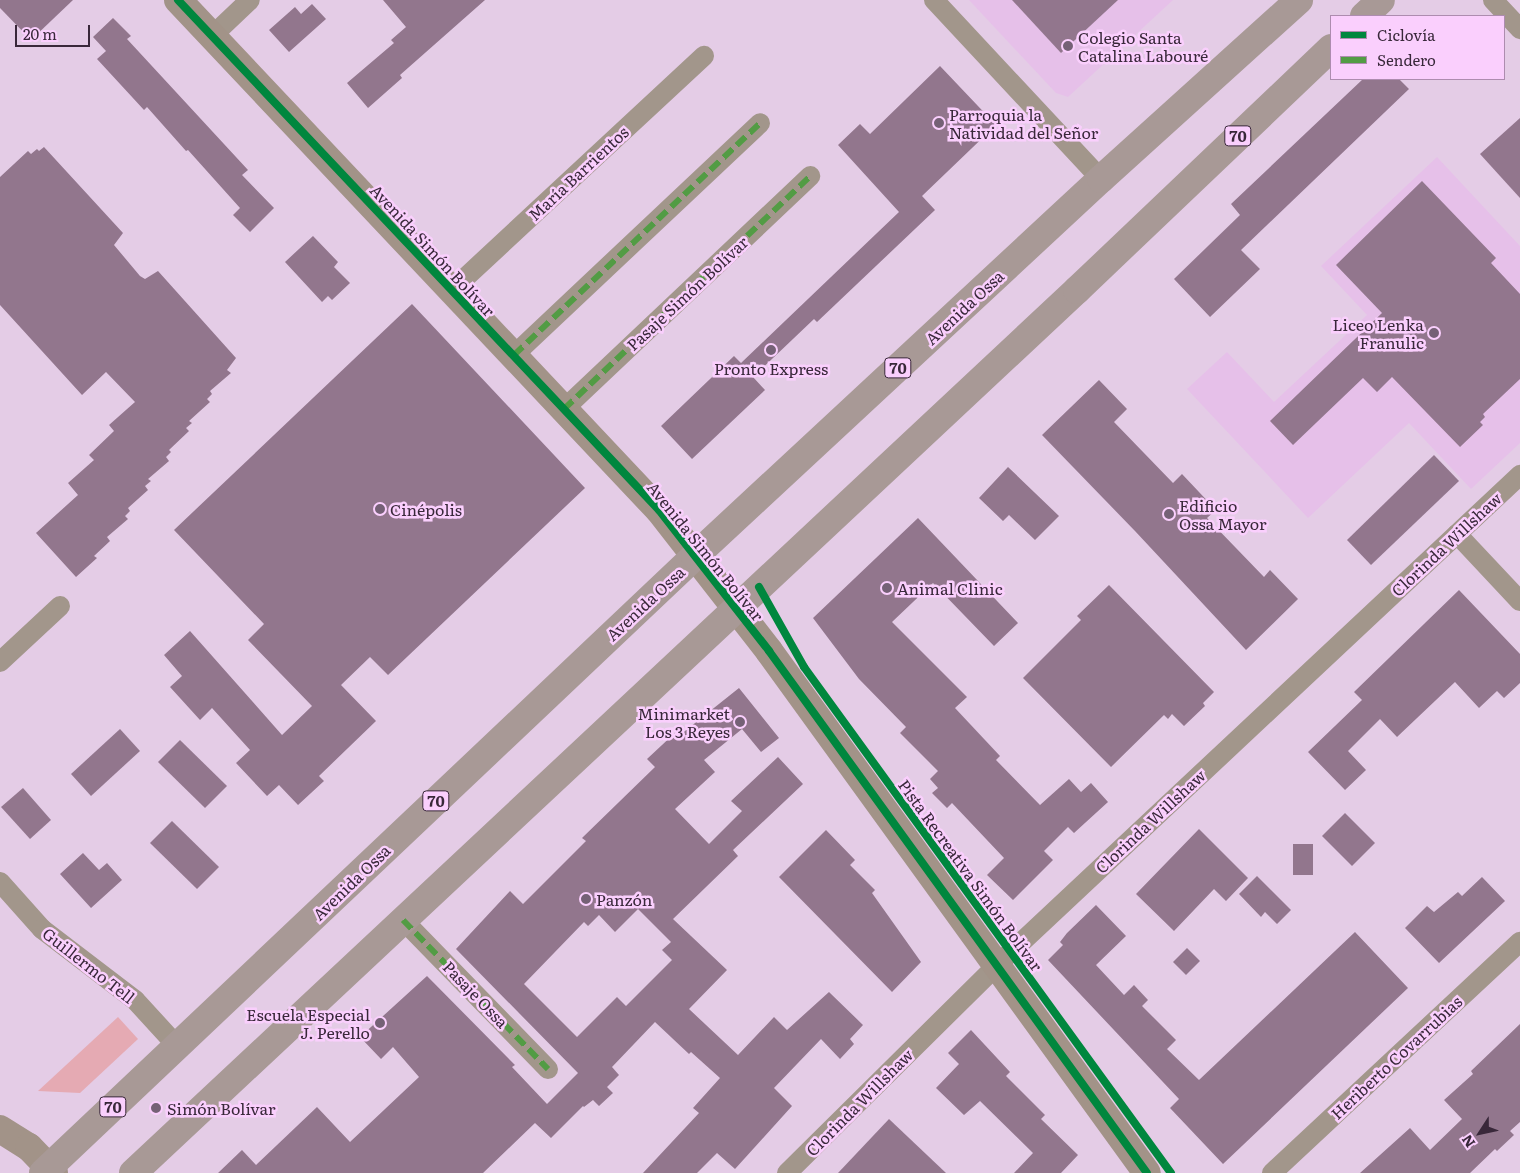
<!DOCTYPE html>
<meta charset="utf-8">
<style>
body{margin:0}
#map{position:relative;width:1520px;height:1173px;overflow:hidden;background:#e4cce6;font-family:Literata,serif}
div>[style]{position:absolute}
.built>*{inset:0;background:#e6c0e9}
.green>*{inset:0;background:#e5aab3}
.building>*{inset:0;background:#92768d}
.street>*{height:20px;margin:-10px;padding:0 10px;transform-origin:10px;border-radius:10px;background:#a2968b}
.secondary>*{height:28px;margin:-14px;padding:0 14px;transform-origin:14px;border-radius:14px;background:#a29388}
.primary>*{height:28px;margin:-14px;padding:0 14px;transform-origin:14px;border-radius:14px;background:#a89996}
.quiet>*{height:6px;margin-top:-3px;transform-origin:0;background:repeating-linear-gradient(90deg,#529c44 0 12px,transparent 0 18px)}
.cycleway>*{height:8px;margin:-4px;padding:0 4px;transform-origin:4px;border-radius:4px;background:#00873e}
.dots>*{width:14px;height:14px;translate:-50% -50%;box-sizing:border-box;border:2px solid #facffd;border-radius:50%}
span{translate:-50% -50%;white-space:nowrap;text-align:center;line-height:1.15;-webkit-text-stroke:5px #facffd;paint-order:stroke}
.shield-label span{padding:1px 4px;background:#facffd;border:1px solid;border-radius:4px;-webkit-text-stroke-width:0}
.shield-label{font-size:15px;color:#39283a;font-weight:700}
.poi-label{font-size:16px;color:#39283a}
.left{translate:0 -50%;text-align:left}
.right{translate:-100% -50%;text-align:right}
.street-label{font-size:16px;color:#39283a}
.legend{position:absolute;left:1330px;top:15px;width:175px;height:65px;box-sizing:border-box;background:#facffd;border:1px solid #ad8caf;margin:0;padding:6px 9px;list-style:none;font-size:15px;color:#39283a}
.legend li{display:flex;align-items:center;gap:10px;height:25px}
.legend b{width:25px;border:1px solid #ad8caf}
.north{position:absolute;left:1455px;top:1108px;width:50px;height:50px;-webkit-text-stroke:4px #facffd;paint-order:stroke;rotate:235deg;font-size:14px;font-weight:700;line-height:20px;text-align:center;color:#39283a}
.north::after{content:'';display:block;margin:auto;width:18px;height:22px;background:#39283a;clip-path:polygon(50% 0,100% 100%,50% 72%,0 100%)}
.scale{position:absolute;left:15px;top:25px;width:75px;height:22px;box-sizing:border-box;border:2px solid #39283a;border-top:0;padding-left:6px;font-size:15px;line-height:18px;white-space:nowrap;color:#39283a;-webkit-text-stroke:4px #facffd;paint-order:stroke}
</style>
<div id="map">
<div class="built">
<div style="clip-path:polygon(969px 0,1173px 0,1068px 97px,1056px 93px)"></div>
<div style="clip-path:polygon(1437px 157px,1520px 246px,1520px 443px,1471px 489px,1409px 423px,1308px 518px,1187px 389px,1227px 352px,1274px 402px,1367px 315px,1321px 266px)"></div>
</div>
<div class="green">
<div style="clip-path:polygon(118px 1017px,138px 1039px,80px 1093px,38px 1091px)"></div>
</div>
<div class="building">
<div style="clip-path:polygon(0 0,73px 0,31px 40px,0 8px)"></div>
<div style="clip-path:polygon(383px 0,485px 0,400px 75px,402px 78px,368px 108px,347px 83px,394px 43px,391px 40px,406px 27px)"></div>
<div style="clip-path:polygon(1012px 0,1118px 0,1061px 53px)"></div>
<div style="clip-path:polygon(312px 4px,326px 19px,289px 52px,269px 30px,295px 7px,301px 14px)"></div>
<div style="clip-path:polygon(113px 18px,131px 36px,127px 39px,248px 170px,242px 175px,274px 208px,250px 232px,233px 215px,240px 208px,188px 150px,186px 151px,147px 107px,144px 110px,97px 59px,106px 51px,93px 37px)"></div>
<div style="clip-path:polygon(940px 66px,996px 125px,922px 196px,935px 210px,817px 322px,814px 319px,753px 377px,765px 390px,692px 459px,661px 426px,734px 356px,741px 363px,899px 212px,838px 145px,860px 124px,870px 134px)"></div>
<div style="clip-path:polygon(1363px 79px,1399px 79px,1409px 89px,1241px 250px,1260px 269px,1210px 317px,1174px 279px,1240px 215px,1231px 204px)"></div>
<div style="clip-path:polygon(1520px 118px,1520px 198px,1480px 154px)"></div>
<div style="clip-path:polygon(44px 147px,123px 233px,114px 245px,140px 276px,145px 279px,158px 271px,236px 358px,227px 370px,231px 373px,210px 391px,212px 394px,207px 399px,210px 402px,189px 421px,192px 423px,186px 428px,189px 431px,169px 450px,171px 452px,166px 457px,169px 461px,148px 479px,151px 481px,145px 486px,148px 490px,128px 508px,130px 511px,125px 516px,128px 519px,107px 537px,110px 541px,94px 556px,97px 558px,76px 577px,36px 533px,78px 495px,68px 483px,94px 460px,89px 455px,114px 431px,109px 425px,135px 402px,106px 372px,82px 395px,0 305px,0 177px,28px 151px,31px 154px,37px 149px,39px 151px)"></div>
<div style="clip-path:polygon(1422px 181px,1496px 258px,1491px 263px,1520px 294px,1520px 379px,1483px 414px,1485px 417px,1480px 422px,1483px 425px,1460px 447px,1392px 377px,1377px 392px,1363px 378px,1293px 445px,1270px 421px,1382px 313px,1336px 265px)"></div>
<div style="clip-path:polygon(313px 236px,338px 262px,334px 267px,350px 283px,332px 300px,328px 296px,322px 302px,285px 262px)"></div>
<div style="clip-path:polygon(412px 304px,585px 488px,388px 675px,370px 657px,341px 685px,376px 721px,319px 776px,324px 781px,298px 805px,279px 785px,267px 796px,236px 763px,250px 750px,212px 708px,200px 720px,170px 687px,182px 676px,164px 655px,190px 631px,282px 735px,312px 706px,248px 640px,264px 624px,174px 530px)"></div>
<div style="clip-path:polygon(1099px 380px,1127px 409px,1114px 422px,1173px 483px,1182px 474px,1216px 510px,1207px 518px,1264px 577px,1270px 570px,1298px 599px,1246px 650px,1135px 531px,1042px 435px)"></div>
<div style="clip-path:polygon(1434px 455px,1459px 481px,1371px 565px,1347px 540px)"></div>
<div style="clip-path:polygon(1008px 467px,1059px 516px,1035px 540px,1009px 515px,1003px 521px,979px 498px)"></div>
<div style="clip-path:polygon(918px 518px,1018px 623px,994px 646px,933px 583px,892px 622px,967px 697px,955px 708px,1000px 756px,996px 760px,1040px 805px,1069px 779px,1081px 792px,1091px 783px,1108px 802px,1074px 833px,1068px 827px,1044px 851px,1053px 860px,1013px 900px,987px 875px,1004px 858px,952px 803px,947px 808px,932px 793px,938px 788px,930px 779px,938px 771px,900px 733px,906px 727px,859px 679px,813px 618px)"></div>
<div style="clip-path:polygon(1109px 585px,1214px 692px,1203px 703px,1205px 706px,1184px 726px,1172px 714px,1168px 719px,1164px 715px,1111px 767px,1023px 678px,1081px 620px,1077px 616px)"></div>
<div style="clip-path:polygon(1459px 590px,1520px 654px,1520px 683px,1504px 698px,1497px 691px,1479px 708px,1455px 682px,1397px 737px,1380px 719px,1348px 751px,1366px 770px,1345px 790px,1308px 752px,1362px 700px,1354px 692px)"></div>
<div style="clip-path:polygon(evenodd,739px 688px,779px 738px,761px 752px,742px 729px,704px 760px,715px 772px,675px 809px,709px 844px,742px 811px,731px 801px,778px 757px,803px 784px,733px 850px,738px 856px,673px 919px,727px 970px,689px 1009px,738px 1055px,774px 1017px,787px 1030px,829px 992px,863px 1025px,850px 1039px,854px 1044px,840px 1059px,821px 1039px,774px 1088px,792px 1106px,735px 1169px,717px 1153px,697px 1173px,643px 1173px,699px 1113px,693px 1108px,720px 1078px,691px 1052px,689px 1054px,655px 1022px,612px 1067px,619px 1075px,607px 1087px,613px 1093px,599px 1106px,593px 1100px,584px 1107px,583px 1106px,551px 1138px,535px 1123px,483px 1173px,218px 1173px,242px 1150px,256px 1165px,317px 1107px,350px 1142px,419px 1077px,393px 1047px,381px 1059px,360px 1037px,427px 976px,515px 1065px,512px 1067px,547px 1104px,578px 1073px,456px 949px,510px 891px,523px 904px,586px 841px,582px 838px,655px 767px,647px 759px,677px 731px,680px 735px,739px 688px,638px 909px,671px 942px,662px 950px,672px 960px,626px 1006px,617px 997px,577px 1037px,524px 984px,584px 922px,588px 926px,599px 915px,615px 932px,638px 909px)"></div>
<div style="clip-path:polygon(120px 729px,140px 751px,91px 796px,71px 774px)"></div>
<div style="clip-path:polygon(180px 740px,227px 786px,205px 808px,158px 762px)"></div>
<div style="clip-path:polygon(23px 788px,51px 820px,30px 839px,1px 807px)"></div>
<div style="clip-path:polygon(1345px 813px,1375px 843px,1352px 866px,1322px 836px)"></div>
<div style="clip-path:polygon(172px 821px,219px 867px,197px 889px,150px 843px)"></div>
<div style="clip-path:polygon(1199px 829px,1248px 878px,1226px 901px,1214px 889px,1174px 931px,1136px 894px)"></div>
<div style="clip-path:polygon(826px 830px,855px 860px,850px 865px,875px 890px,872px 893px,921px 962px,892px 992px,779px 877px)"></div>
<div style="clip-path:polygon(1293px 844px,1313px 844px,1313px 875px,1293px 875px)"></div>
<div style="clip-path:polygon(83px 853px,99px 870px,107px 863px,122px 880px,91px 908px,60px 874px)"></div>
<div style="clip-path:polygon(1257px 876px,1291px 910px,1277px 924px,1265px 912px,1261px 917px,1239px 894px)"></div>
<div style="clip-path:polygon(1482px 877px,1505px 901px,1439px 963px,1405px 928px,1427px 906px,1434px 912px,1458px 892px,1462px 896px)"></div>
<div style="clip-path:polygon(1096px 905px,1126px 936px,1096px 965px,1124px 995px,1134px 985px,1148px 1000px,1142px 1006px,1176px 1040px,1167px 1049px,1199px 1080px,1355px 932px,1408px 988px,1223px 1164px,1170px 1108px,1179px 1099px,1048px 960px,1063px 945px,1060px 942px,1067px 933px)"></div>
<div style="clip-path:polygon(1187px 948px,1200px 961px,1186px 975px,1173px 962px)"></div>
<div style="clip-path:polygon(1520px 1024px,1520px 1122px,1510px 1131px,1514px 1135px,1497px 1151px,1495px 1149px,1470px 1173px,1360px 1173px,1410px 1128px,1430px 1150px,1462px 1119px,1444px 1100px,1473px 1074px,1471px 1071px)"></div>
<div style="clip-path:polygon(971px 1030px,1010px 1072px,1006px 1076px,1045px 1115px,1041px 1119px,1078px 1155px,1061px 1173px,1014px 1173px,1033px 1153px,980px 1101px,964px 1115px,936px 1088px,959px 1064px,948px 1053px)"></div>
<div style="clip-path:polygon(889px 1119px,946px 1173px,838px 1173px)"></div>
</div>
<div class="street">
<div style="left:934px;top:0;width:245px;rotate:47deg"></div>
<div style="left:1493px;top:0;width:40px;rotate:47deg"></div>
<div style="left:212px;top:36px;width:52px;rotate:-43.5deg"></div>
<div style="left:452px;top:290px;width:344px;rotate:-42.9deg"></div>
<div style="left:514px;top:355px;width:338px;rotate:-43.3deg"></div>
<div style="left:564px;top:409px;width:339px;rotate:-43.4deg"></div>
<div style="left:1457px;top:534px;width:92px;rotate:46.8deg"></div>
<div style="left:0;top:662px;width:82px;rotate:-43deg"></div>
<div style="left:0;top:882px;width:63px;rotate:48.2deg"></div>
<div style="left:42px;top:929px;width:117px;rotate:37.4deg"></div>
<div style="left:135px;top:1000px;width:64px;rotate:47.5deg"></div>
<div style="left:403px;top:920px;width:208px;rotate:45.8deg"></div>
<div style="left:787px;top:1173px;width:296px;rotate:-44.7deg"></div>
<div style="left:997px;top:965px;width:717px;rotate:-43.13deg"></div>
<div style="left:1272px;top:1173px;width:339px;rotate:-43deg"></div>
</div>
<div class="secondary">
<div style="left:178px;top:0;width:701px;rotate:46.68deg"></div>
<div style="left:659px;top:510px;width:179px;rotate:52deg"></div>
<div style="left:769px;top:651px;width:644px;rotate:54.09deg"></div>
<div style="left:0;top:1129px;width:34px;rotate:32deg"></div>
<div style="left:29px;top:1147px;width:36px;rotate:46deg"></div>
</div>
<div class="primary">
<div style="left:1364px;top:16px;width:23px;rotate:-43deg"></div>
<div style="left:43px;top:1173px;width:898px;rotate:-43.42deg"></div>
<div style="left:695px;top:556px;width:554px;rotate:-42.88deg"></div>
<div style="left:1101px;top:179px;width:267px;rotate:-42.1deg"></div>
<div style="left:133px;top:1173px;width:1293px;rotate:-43.09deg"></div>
<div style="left:1077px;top:290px;width:351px;rotate:-43.6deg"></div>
</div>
<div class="quiet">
<div style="left:514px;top:355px;width:338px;rotate:-43.3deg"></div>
<div style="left:564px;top:409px;width:339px;rotate:-43.4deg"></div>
<div style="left:403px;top:920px;width:208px;rotate:45.8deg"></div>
</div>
<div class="cycleway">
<div style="left:178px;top:0;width:701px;rotate:46.68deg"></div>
<div style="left:659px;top:510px;width:179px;rotate:52deg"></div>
<div style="left:769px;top:651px;width:644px;rotate:54.09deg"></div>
<div style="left:759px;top:587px;width:92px;rotate:60.6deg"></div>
<div style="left:804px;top:667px;width:625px;rotate:54.05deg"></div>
</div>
<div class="dots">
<div style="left:1068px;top:46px;background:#756176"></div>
<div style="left:939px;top:123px;background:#756176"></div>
<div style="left:1434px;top:333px;background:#756176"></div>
<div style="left:771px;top:350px;background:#756176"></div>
<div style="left:380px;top:509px;background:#756176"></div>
<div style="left:1169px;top:514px;background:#756176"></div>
<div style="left:887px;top:588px;background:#756176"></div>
<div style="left:740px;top:722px;background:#756176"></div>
<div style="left:586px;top:899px;background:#756176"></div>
<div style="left:380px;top:1023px;background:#756176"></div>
<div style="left:156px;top:1108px;background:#756176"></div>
</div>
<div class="shield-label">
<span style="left:1238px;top:136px">70</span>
<span style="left:898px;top:368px">70</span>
<span style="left:436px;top:801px">70</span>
<span style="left:113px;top:1107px">70</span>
</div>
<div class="poi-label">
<span class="left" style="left:1078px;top:46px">Colegio Santa<br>Catalina Labouré</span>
<span class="left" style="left:949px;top:123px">Parroquia la<br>Natividad del Señor</span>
<span class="right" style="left:1424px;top:333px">Liceo Lenka<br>Franulic</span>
<span style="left:771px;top:368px">Pronto Express</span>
<span class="left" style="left:1179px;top:514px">Edificio<br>Ossa Mayor</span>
<span class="left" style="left:390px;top:509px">Cinépolis</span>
<span class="left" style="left:897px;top:588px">Animal Clinic</span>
<span class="right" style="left:730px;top:722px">Minimarket<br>Los 3 Reyes</span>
<span class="left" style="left:596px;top:899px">Panzón</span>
<span class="right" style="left:370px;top:1023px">Escuela Especial<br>J. Perello</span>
<span class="left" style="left:167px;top:1108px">Simón Bolívar</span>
</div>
<div class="street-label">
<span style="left:578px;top:173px;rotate:-43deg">María Barrientos</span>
<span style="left:433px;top:250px;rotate:47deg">Avenida Simón Bolívar</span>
<span style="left:687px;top:293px;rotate:-43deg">Pasaje Simón Bolívar</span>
<span style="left:964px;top:307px;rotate:-43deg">Avenida Ossa</span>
<span style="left:1446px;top:544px;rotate:-43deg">Clorinda Willshaw</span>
<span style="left:706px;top:551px;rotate:51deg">Avenida Simón Bolívar</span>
<span style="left:645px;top:603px;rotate:-43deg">Avenida Ossa</span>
<span style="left:1150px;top:821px;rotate:-43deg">Clorinda Willshaw</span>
<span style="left:971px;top:875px;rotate:54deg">Pista Recreativa Simón Bolívar</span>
<span style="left:351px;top:882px;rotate:-44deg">Avenida Ossa</span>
<span style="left:89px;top:965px;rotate:38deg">Guillermo Tell</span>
<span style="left:476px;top:994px;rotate:46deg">Pasaje Ossa</span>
<span style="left:1396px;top:1057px;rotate:-43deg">Heriberto Covarrubias</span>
<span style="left:859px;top:1102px;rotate:-45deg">Clorinda Willshaw</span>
</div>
<ul class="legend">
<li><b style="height:6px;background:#00873e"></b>Ciclovía</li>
<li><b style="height:6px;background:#529c44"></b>Sendero</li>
</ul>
<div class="north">N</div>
<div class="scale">20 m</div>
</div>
